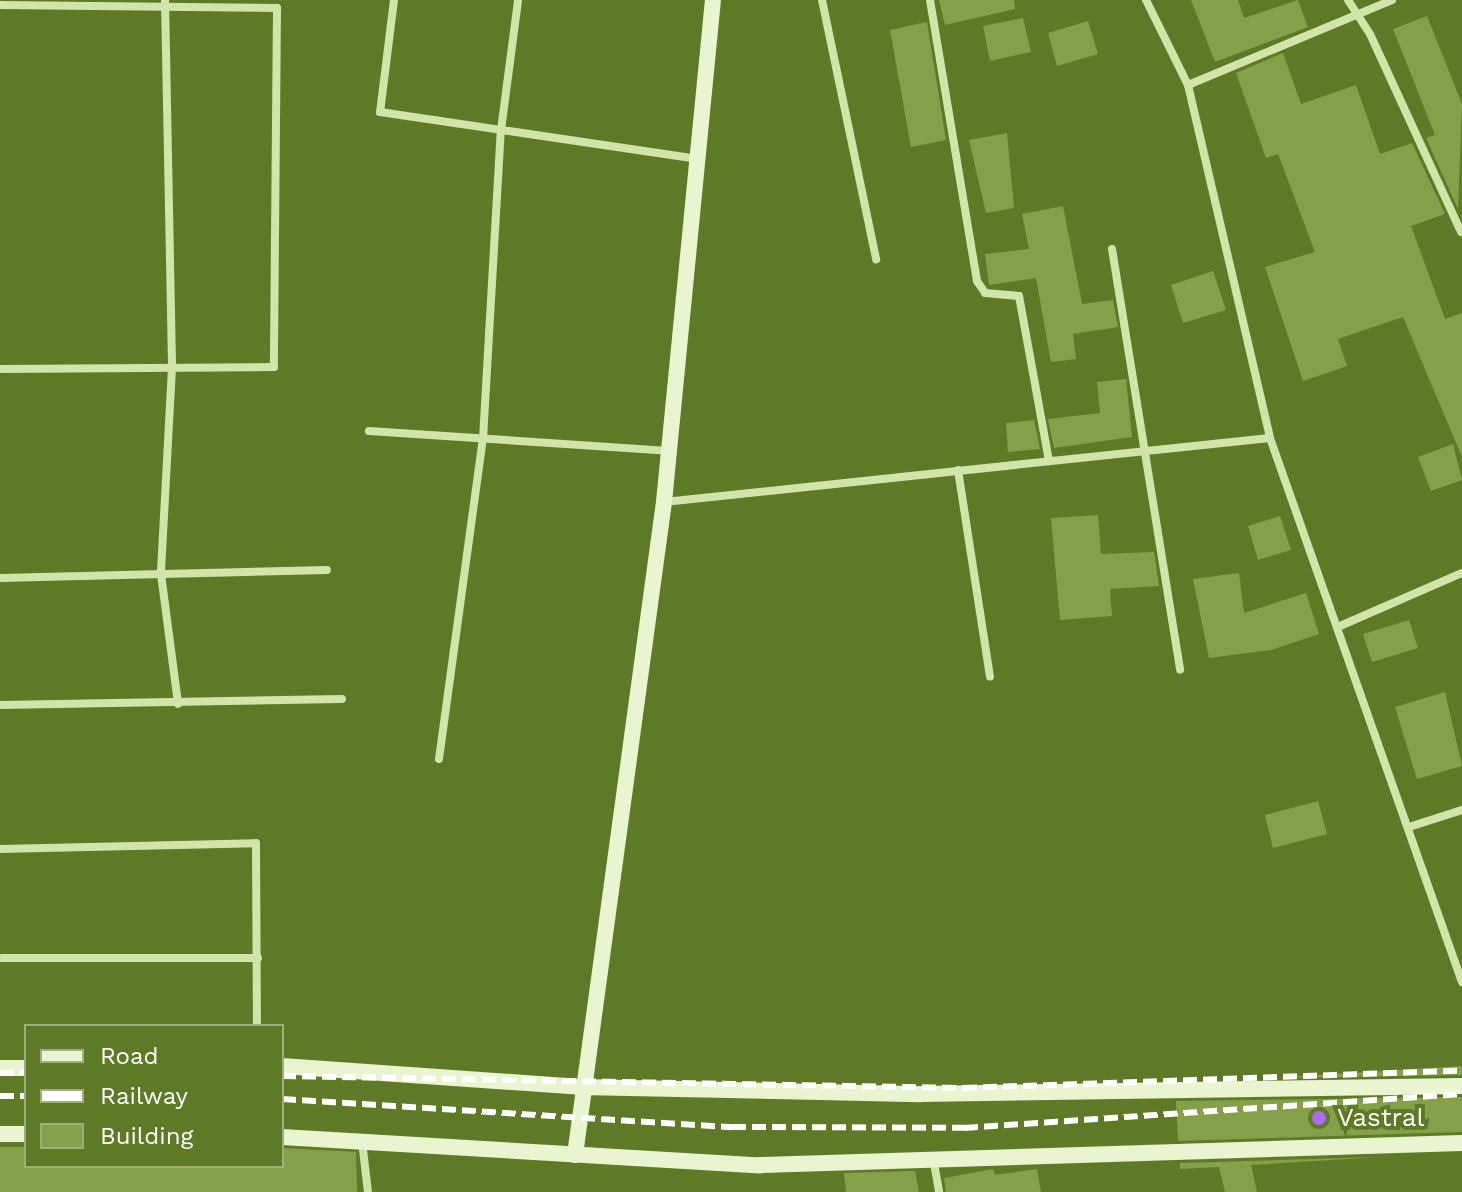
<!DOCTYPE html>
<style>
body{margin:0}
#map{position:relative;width:1462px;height:1192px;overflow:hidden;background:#5e7a26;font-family:"Work Sans",sans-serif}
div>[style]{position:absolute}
.building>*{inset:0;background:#86a04a}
.street>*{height:8px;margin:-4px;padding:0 4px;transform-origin:4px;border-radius:4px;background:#d1e4a9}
.secondary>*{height:16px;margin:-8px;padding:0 8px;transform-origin:8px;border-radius:8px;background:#e9f4d1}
.rail>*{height:6px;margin-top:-3px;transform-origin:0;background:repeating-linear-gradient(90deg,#fff 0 14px,transparent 0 20px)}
.dots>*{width:22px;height:22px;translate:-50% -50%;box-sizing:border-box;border:4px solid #5e7a26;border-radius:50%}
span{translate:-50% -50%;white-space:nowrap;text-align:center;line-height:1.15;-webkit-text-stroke:8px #5e7a26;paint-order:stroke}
.poi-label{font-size:26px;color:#fff}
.left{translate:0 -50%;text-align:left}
.legend{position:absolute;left:24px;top:1024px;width:260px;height:144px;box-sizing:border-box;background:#5e7a26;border:2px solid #9eaf7d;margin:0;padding:10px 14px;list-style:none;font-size:24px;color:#fff}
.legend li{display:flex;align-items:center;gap:16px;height:40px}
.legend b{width:40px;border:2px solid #9eaf7d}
</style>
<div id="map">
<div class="building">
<div style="clip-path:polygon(939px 0,1014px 0,1015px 9px,945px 25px)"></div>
<div style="clip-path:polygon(1191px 0,1238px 0,1244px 18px,1298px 0,1308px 27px,1215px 62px)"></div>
<div style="clip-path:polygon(1427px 16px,1462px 104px,1458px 209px,1426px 138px,1435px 135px,1393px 29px)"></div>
<div style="clip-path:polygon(1023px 18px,1031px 52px,990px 61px,983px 26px)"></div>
<div style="clip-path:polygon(1088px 21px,1098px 54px,1057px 66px,1048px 33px)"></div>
<div style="clip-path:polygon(927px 22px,946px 140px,911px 147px,890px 30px)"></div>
<div style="clip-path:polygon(1283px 53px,1301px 104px,1356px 85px,1380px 154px,1412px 143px,1445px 214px,1411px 226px,1445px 319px,1462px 313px,1462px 457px,1403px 317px,1338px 339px,1347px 366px,1303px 381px,1265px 267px,1315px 252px,1278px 154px,1266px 158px,1236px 73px)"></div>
<div style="clip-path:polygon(1007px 133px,1014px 208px,986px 213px,969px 140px)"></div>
<div style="clip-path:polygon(1063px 206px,1082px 304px,1113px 300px,1118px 327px,1073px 334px,1076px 359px,1051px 362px,1036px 278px,989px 285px,985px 254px,1029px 249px,1022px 214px)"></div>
<div style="clip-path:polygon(1213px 271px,1226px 310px,1183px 323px,1171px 285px)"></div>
<div style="clip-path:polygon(1126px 379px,1132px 437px,1054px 448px,1048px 419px,1100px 413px,1097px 382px)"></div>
<div style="clip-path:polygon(1034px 420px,1040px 449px,1008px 452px,1006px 423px)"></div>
<div style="clip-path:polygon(1453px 444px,1462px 480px,1431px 491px,1418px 457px)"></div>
<div style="clip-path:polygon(1098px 515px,1101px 554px,1154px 552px,1159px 586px,1110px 589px,1112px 616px,1060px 620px,1051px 518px)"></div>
<div style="clip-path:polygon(1280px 516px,1291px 550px,1258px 560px,1248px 526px)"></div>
<div style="clip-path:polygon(1239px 573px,1244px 613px,1306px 593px,1319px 634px,1271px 650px,1209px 658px,1193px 579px)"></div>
<div style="clip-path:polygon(1409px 620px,1418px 648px,1372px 662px,1363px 634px)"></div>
<div style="clip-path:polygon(1445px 692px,1462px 766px,1417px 779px,1395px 707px)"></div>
<div style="clip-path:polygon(1318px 801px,1327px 834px,1273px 848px,1265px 815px)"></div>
<div style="clip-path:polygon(1462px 1066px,1462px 1075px,1272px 1078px)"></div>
<div style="clip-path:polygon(1462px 1097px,1462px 1132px,1178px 1141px,1176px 1101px)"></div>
<div style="clip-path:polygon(0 1147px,26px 1147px,26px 1166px,282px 1166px,282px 1148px,356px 1152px,357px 1192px,0 1192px)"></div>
<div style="clip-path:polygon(1380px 1157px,1251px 1165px,1257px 1192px,1225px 1192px,1219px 1167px,1180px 1169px,1180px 1163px)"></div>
<div style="clip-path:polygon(993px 1169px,995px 1175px,1037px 1169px,1041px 1192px,946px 1192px,944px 1178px)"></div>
<div style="clip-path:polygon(915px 1171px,919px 1192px,846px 1192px,844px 1173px)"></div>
</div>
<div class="street">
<div style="left:165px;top:0;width:368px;rotate:88.9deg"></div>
<div style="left:172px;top:368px;width:206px;rotate:93.1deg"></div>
<div style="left:161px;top:574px;width:131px;rotate:82.5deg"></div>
<div style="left:394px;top:0;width:113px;rotate:97.1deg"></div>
<div style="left:380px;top:112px;width:320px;rotate:8.4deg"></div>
<div style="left:822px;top:0;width:265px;rotate:78.2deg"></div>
<div style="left:930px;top:0;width:285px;rotate:80.5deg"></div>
<div style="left:977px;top:281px;width:14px;rotate:56deg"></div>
<div style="left:985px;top:293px;width:34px;rotate:5deg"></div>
<div style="left:1019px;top:296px;width:168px;rotate:79.7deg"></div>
<div style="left:1146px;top:0;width:95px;rotate:63.7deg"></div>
<div style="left:1188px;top:85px;width:362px;rotate:76.9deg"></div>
<div style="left:1270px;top:438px;width:577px;rotate:70.56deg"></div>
<div style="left:1348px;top:0;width:40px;rotate:57.1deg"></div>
<div style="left:1370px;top:34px;width:218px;rotate:65.3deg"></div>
<div style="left:0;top:5px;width:277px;rotate:0.6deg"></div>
<div style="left:277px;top:8px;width:359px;rotate:90.5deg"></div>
<div style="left:274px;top:367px;width:274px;rotate:179.6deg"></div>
<div style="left:1188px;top:85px;width:221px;rotate:-22.6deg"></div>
<div style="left:1112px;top:249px;width:426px;rotate:80.8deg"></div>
<div style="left:369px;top:431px;width:300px;rotate:3.8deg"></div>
<div style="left:958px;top:470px;width:209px;rotate:81.2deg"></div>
<div style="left:664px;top:502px;width:609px;rotate:-6.03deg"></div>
<div style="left:0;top:578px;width:327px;rotate:-1.4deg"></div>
<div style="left:1340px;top:626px;width:133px;rotate:-23.5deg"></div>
<div style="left:0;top:705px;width:342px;rotate:-1deg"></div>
<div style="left:439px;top:759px;width:323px;rotate:-82.2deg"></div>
<div style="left:483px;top:439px;width:310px;rotate:-86.7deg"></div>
<div style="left:501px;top:130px;width:131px;rotate:-82.5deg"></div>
<div style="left:1409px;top:827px;width:56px;rotate:-17.8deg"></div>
<div style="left:0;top:849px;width:256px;rotate:-1.3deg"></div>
<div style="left:256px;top:843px;width:183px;rotate:89.7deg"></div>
<div style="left:2px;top:958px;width:256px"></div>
<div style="left:362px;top:1141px;width:51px;rotate:83.3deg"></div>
<div style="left:934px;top:1163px;width:29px;rotate:80deg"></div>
</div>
<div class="secondary">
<div style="left:282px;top:1066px;width:299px;rotate:4deg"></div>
<div style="left:580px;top:1087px;width:341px;rotate:1.2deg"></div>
<div style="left:921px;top:1094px;width:541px;rotate:-0.85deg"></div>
<div style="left:0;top:1068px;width:26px"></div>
<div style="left:0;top:1134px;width:26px"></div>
<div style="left:282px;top:1137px;width:479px;rotate:3.4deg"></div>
<div style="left:760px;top:1165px;width:702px;rotate:-1.8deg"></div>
<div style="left:575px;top:1155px;width:659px;rotate:-82.24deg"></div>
<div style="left:664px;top:502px;width:504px;rotate:-84.43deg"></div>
</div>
<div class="rail">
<div style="left:0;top:1073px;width:26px;rotate:-2deg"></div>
<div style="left:282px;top:1076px;width:681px;rotate:1.01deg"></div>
<div style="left:963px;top:1088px;width:499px;rotate:-2deg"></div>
<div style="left:0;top:1096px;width:26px"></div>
<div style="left:282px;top:1099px;width:451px;rotate:3.6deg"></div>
<div style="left:732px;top:1127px;width:232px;rotate:0.2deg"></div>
<div style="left:964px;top:1128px;width:499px;rotate:-3.9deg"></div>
</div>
<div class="dots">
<div style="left:1319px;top:1118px;background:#aa6eed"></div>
</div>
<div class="poi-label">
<span class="left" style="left:1337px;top:1118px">Vastral</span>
</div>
<ul class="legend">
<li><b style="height:10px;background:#e9f4d1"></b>Road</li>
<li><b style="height:10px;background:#fff"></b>Railway</li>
<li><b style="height:22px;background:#86a04a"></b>Building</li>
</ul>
</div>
